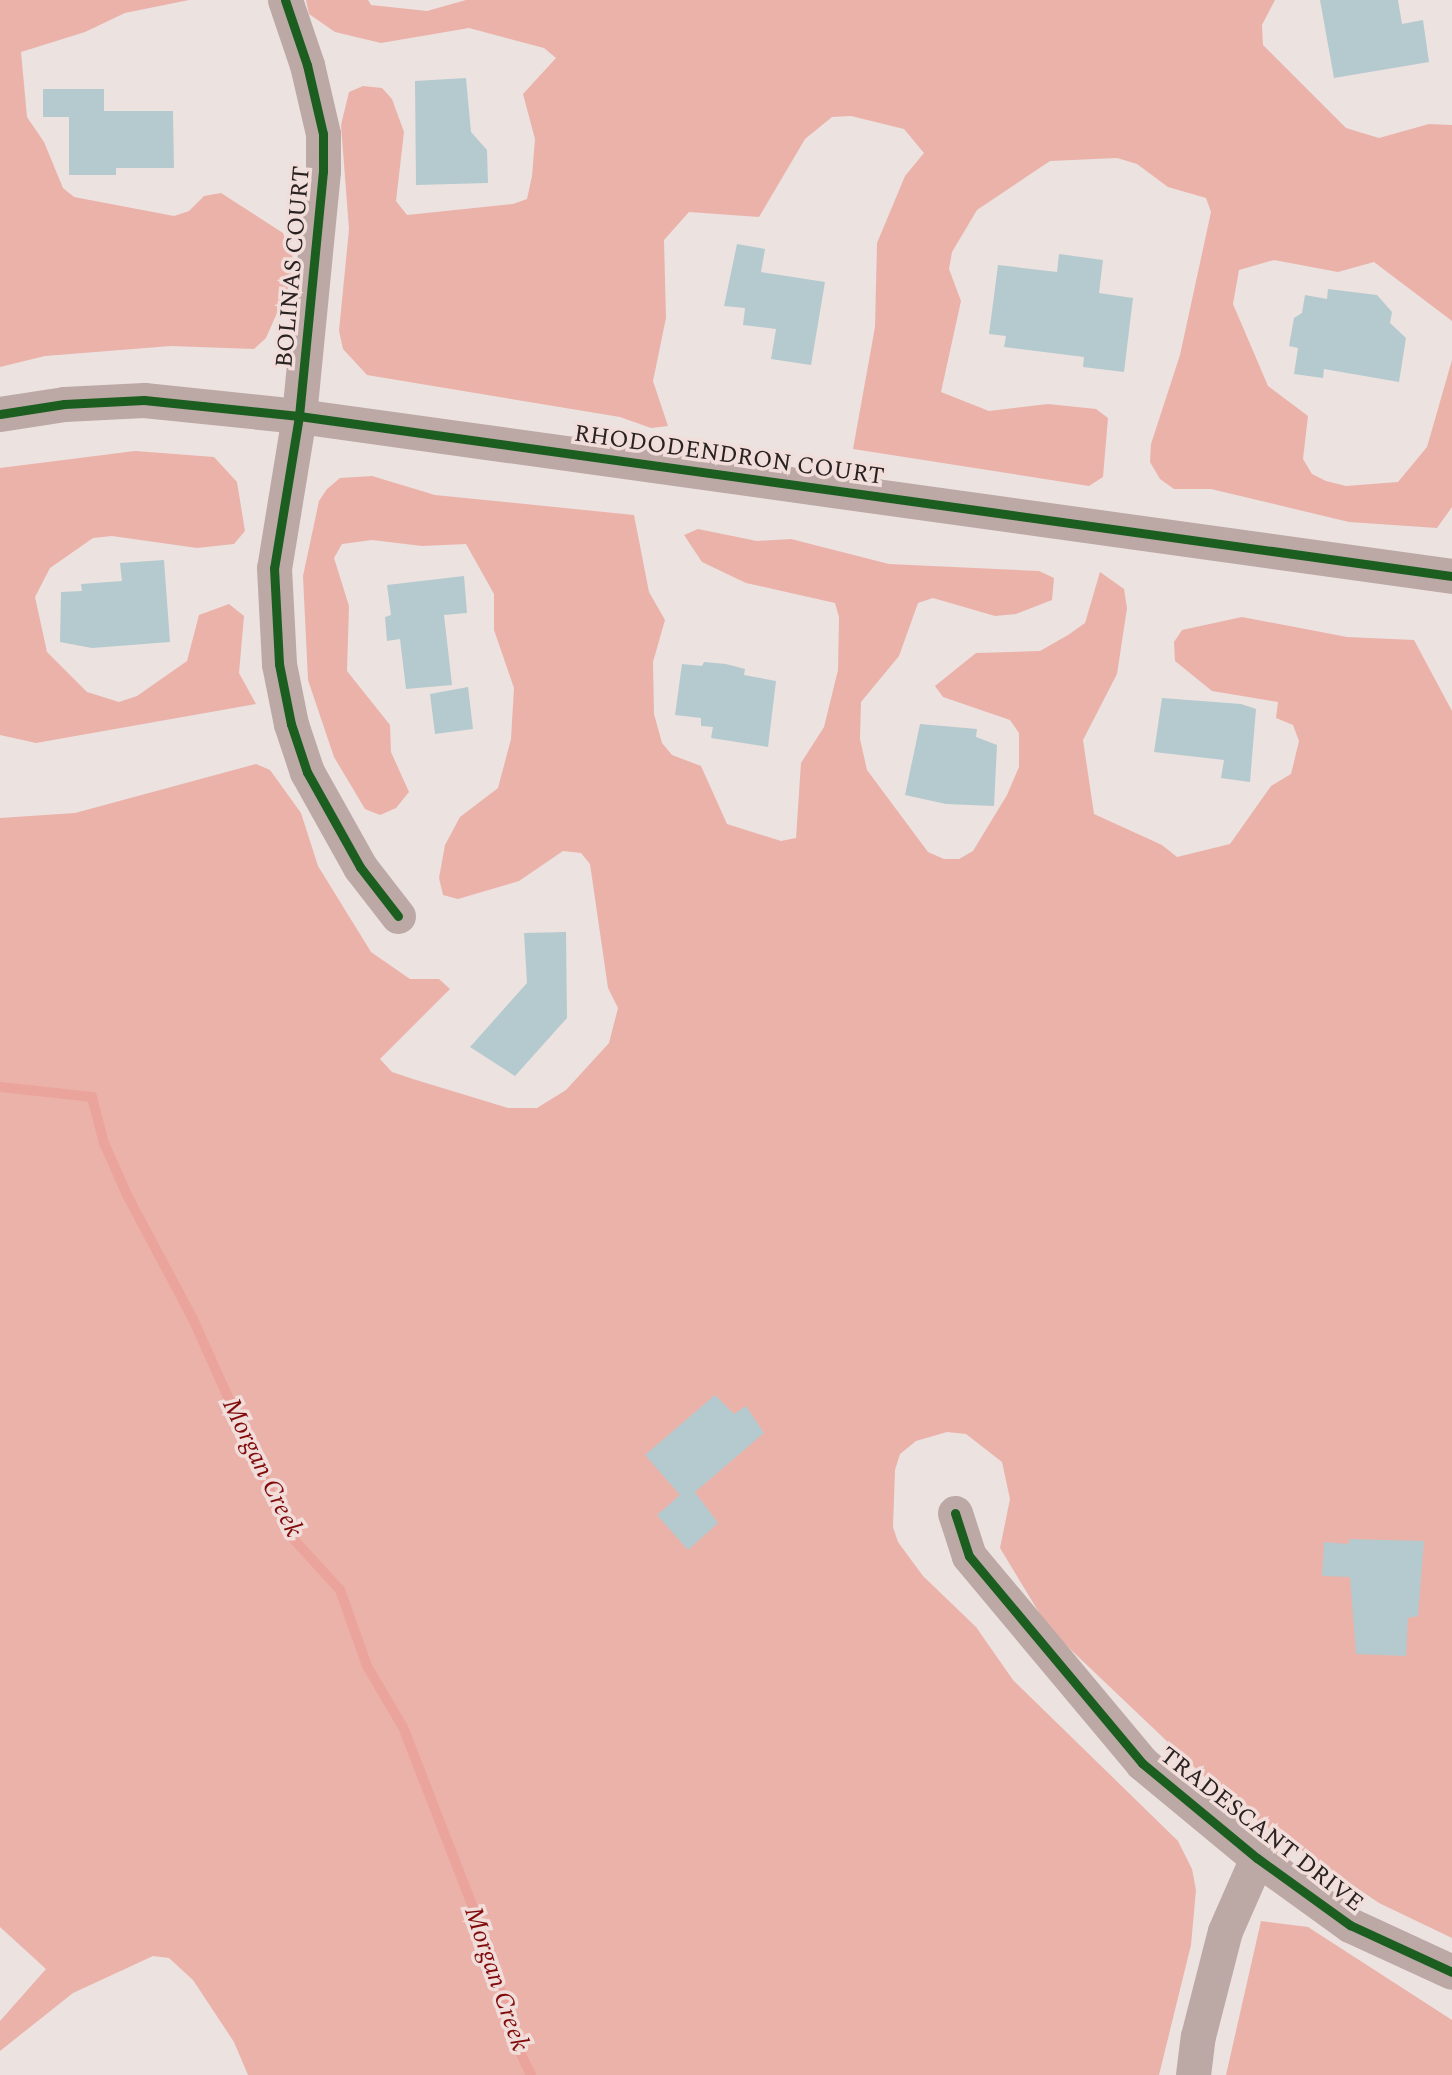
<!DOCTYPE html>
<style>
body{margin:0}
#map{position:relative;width:1452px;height:2075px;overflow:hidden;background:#ece2e0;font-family:Spectral,serif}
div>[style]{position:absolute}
.forest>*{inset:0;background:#ebb2aa}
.stream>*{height:10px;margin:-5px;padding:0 5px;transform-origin:5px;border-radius:5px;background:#eba49b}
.building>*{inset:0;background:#b5cace}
.street>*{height:35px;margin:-17.5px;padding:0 17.5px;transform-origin:17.5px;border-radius:17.5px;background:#bca8a5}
.cycleway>*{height:9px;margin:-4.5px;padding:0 4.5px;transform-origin:4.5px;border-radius:4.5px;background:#1b5e20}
span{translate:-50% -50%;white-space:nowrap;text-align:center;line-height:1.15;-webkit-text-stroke:7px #f1dedb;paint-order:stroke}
.street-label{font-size:24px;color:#292221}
.water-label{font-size:26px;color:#810b0b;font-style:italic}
</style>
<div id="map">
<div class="forest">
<div style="clip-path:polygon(0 0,189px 0,125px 13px,85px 32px,21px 52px,27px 117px,44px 142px,63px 188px,74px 197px,174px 216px,189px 211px,204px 196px,221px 193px,283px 233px,295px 263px,292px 279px,266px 338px,254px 349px,171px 346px,45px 356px,0 367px)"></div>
<div style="clip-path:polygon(306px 0,368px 0,371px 5px,427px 11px,466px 0,1275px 0,1262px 25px,1263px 45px,1346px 128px,1379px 138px,1429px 124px,1452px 125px,1452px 321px,1374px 262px,1338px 272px,1274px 260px,1239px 270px,1233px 304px,1268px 386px,1308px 416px,1303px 459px,1312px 474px,1326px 481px,1346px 486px,1398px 482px,1427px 447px,1452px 360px,1452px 507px,1437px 528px,1349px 522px,1211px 489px,1174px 489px,1160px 479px,1150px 462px,1151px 444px,1180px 355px,1211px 212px,1206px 198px,1168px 187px,1137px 164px,1117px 158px,1050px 161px,977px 210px,952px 252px,949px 269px,961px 301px,941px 392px,989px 411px,1048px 404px,1096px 409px,1108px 418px,1103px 477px,1089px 486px,853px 449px,875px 327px,877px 243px,905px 176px,924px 153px,904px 129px,851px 116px,832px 117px,805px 139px,759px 217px,689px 212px,664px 240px,666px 318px,653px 381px,668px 426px,651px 428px,620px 417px,367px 375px,343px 349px,339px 331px,349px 229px,341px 125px,349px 92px,363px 86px,382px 88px,392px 99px,404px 132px,396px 201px,407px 215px,513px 204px,527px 199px,532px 176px,535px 139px,523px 94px,556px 58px,544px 48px,469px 28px,381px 43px,335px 32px,309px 14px)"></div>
<div style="clip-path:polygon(135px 451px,214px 457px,237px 482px,245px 531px,234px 544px,197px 548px,112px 536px,93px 538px,50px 568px,35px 597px,47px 652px,87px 692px,119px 702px,137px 696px,187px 661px,199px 615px,229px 604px,244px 616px,239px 673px,256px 704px,36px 743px,0 735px,0 468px)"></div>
<div style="clip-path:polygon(372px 476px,435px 495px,634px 515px,649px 592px,665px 620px,653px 662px,654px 714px,662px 743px,672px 755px,701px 766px,727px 824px,781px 841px,796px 838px,801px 763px,824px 727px,838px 670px,839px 617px,835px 603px,746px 583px,702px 562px,684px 535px,698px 529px,757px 541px,791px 539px,889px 564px,1039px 571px,1054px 578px,1052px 600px,1016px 614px,995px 616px,933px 598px,918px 603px,899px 656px,861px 702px,860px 739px,867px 770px,928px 852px,944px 859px,959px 859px,973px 851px,1007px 795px,1019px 767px,1019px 733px,1010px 720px,943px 697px,935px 686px,976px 653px,1040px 651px,1068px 635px,1085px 623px,1100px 572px,1124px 589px,1127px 608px,1117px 674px,1083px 740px,1094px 814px,1162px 845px,1177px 857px,1230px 844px,1271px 786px,1291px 774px,1299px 741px,1293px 725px,1276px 718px,1278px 702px,1212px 691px,1175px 661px,1174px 642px,1182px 630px,1242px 617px,1347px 637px,1414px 640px,1452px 711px,1452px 1938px,1379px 1903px,1233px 1804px,1049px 1629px,1000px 1548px,1010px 1499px,1002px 1462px,966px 1434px,947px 1432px,916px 1441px,900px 1454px,895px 1470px,893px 1527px,898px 1542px,923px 1576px,976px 1627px,1013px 1680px,1178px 1841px,1192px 1869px,1196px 1890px,1191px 1945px,1159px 2075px,248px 2075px,234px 2042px,193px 1980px,169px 1958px,153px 1956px,73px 1993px,0 2051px,0 2021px,46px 1969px,0 1927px,0 818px,75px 813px,256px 764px,270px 770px,301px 813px,318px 866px,371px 952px,410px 979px,439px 979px,450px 989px,380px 1059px,392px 1072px,413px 1079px,508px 1108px,537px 1108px,566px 1090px,609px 1043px,618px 1008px,608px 988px,590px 864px,581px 853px,563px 851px,519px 881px,458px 899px,443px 895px,439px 878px,445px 845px,460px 817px,498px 788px,511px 739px,514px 688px,494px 630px,494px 594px,466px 544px,422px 546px,372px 540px,342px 544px,334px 558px,349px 606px,347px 671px,390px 725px,391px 752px,409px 792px,396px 808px,380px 815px,365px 809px,334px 757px,308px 680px,303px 576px,319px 501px,327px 489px,340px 478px)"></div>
<div style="clip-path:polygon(1261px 1921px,1308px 1927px,1452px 2020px,1452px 2075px,1226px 2075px)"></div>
</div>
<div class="stream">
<div style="left:0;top:1087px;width:93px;rotate:6.2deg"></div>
<div style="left:92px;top:1097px;width:48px;rotate:75.4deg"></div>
<div style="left:104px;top:1143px;width:57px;rotate:66.1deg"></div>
<div style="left:127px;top:1195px;width:140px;rotate:62deg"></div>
<div style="left:193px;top:1319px;width:235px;rotate:65.9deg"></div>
<div style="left:289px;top:1534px;width:76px;rotate:47.7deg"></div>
<div style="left:340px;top:1590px;width:81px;rotate:70.4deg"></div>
<div style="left:367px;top:1666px;width:71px;rotate:59.5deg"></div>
<div style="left:403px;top:1727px;width:247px;rotate:68.8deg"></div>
<div style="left:492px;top:1957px;width:81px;rotate:75.6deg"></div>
<div style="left:512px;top:2035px;width:44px;rotate:64.6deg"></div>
</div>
<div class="building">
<div style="clip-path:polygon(1320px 0,1398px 0,1402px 24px,1423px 20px,1429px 62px,1334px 78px)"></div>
<div style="clip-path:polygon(466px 78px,471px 132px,487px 150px,488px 183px,416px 185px,415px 81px)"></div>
<div style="clip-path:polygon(43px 89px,104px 89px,104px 111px,173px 111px,174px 168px,116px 168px,116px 175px,69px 175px,69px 117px,43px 117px)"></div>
<div style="clip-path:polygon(737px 244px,765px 249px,761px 272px,825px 282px,811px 365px,771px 359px,776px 329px,743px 325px,745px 308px,724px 306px)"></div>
<div style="clip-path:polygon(1059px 254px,1103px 260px,1099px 293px,1133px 298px,1124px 372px,1083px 367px,1084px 357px,1004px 347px,1006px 336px,989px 334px,998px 265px,1057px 272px)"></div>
<div style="clip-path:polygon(1328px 289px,1377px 295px,1392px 312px,1390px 323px,1406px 338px,1399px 382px,1324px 369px,1323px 378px,1294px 374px,1298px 348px,1289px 346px,1294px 318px,1302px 313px,1305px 295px,1327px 299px)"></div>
<div style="clip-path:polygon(164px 560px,170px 642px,92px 648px,60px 642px,61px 592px,82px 591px,81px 584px,122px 581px,120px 563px)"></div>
<div style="clip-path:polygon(464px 576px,467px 613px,444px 615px,452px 685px,406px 689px,400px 639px,387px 641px,385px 617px,391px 615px,387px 585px)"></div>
<div style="clip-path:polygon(704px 662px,726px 664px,745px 669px,744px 675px,776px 681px,768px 747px,711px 738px,713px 727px,701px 726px,701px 718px,675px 715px,682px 664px,702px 666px)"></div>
<div style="clip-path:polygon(468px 687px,473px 729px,435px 734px,430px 694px)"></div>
<div style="clip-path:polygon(1162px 698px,1241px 704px,1256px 709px,1250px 782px,1221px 778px,1224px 760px,1154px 752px)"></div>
<div style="clip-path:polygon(920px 724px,977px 729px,976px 737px,997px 745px,994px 806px,946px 804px,905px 795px)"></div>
<div style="clip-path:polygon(566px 932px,567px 1018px,515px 1076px,470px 1047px,527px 983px,524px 933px)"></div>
<div style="clip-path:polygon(715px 1395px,734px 1414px,746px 1406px,764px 1433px,695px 1492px,718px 1523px,688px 1550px,657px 1515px,680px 1495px,645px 1455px)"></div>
<div style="clip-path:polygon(1350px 1539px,1424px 1541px,1418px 1616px,1408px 1618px,1406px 1656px,1356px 1654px,1350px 1577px,1322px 1576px,1324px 1542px,1348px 1544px)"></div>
</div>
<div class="street">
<div style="left:285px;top:0;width:69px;rotate:71.3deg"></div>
<div style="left:307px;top:65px;width:71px;rotate:76.9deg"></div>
<div style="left:323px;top:134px;width:37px;rotate:90deg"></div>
<div style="left:323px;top:171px;width:246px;rotate:95.6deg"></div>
<div style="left:299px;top:416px;width:154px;rotate:99.3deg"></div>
<div style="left:274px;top:568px;width:96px;rotate:87deg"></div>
<div style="left:279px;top:664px;width:61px;rotate:78.7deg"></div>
<div style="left:291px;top:724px;width:51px;rotate:71.6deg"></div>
<div style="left:307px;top:772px;width:109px;rotate:60.8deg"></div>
<div style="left:360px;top:867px;width:62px;rotate:52.2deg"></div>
<div style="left:0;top:414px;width:65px;rotate:-8.9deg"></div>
<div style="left:64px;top:404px;width:80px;rotate:-2.9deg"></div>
<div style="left:144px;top:400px;width:156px;rotate:5.9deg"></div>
<div style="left:299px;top:416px;width:1164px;rotate:7.9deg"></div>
<div style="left:955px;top:1513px;width:45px;rotate:72deg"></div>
<div style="left:969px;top:1556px;width:270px;rotate:50.1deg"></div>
<div style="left:1142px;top:1763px;width:149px;rotate:39.6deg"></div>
<div style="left:1257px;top:1858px;width:115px;rotate:35.8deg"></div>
<div style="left:1350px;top:1925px;width:112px;rotate:24.7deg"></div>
<div style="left:1193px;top:2075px;width:39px;rotate:-83deg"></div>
<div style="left:1198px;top:2036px;width:108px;rotate:-75.6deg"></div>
<div style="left:1225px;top:1931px;width:80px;rotate:-66.3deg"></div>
</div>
<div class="cycleway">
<div style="left:285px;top:0;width:69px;rotate:71.3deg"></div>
<div style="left:307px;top:65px;width:71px;rotate:76.9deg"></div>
<div style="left:323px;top:134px;width:37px;rotate:90deg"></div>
<div style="left:323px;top:171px;width:246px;rotate:95.6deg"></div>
<div style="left:299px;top:416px;width:154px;rotate:99.3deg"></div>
<div style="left:274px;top:568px;width:96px;rotate:87deg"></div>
<div style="left:279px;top:664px;width:61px;rotate:78.7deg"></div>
<div style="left:291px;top:724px;width:51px;rotate:71.6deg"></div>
<div style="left:307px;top:772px;width:109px;rotate:60.8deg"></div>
<div style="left:360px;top:867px;width:62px;rotate:52.2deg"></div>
<div style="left:0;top:414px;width:65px;rotate:-8.9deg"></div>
<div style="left:64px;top:404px;width:80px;rotate:-2.9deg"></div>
<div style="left:144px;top:400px;width:156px;rotate:5.9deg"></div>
<div style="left:299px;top:416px;width:1164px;rotate:7.9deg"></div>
<div style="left:955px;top:1513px;width:45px;rotate:72deg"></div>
<div style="left:969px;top:1556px;width:270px;rotate:50.1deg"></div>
<div style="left:1142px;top:1763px;width:149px;rotate:39.6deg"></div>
<div style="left:1257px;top:1858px;width:115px;rotate:35.8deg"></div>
<div style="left:1350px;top:1925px;width:112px;rotate:24.7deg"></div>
</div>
<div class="street-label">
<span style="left:294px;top:267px;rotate:-85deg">BOLINAS COURT</span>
<span style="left:729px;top:456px;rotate:8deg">RHODODENDRON COURT</span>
<span style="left:1261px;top:1830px;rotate:38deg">TRADESCANT DRIVE</span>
</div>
<div class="water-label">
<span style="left:262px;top:1468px;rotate:64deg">Morgan Creek</span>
<span style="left:496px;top:1979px;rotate:71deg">Morgan Creek</span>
</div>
</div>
